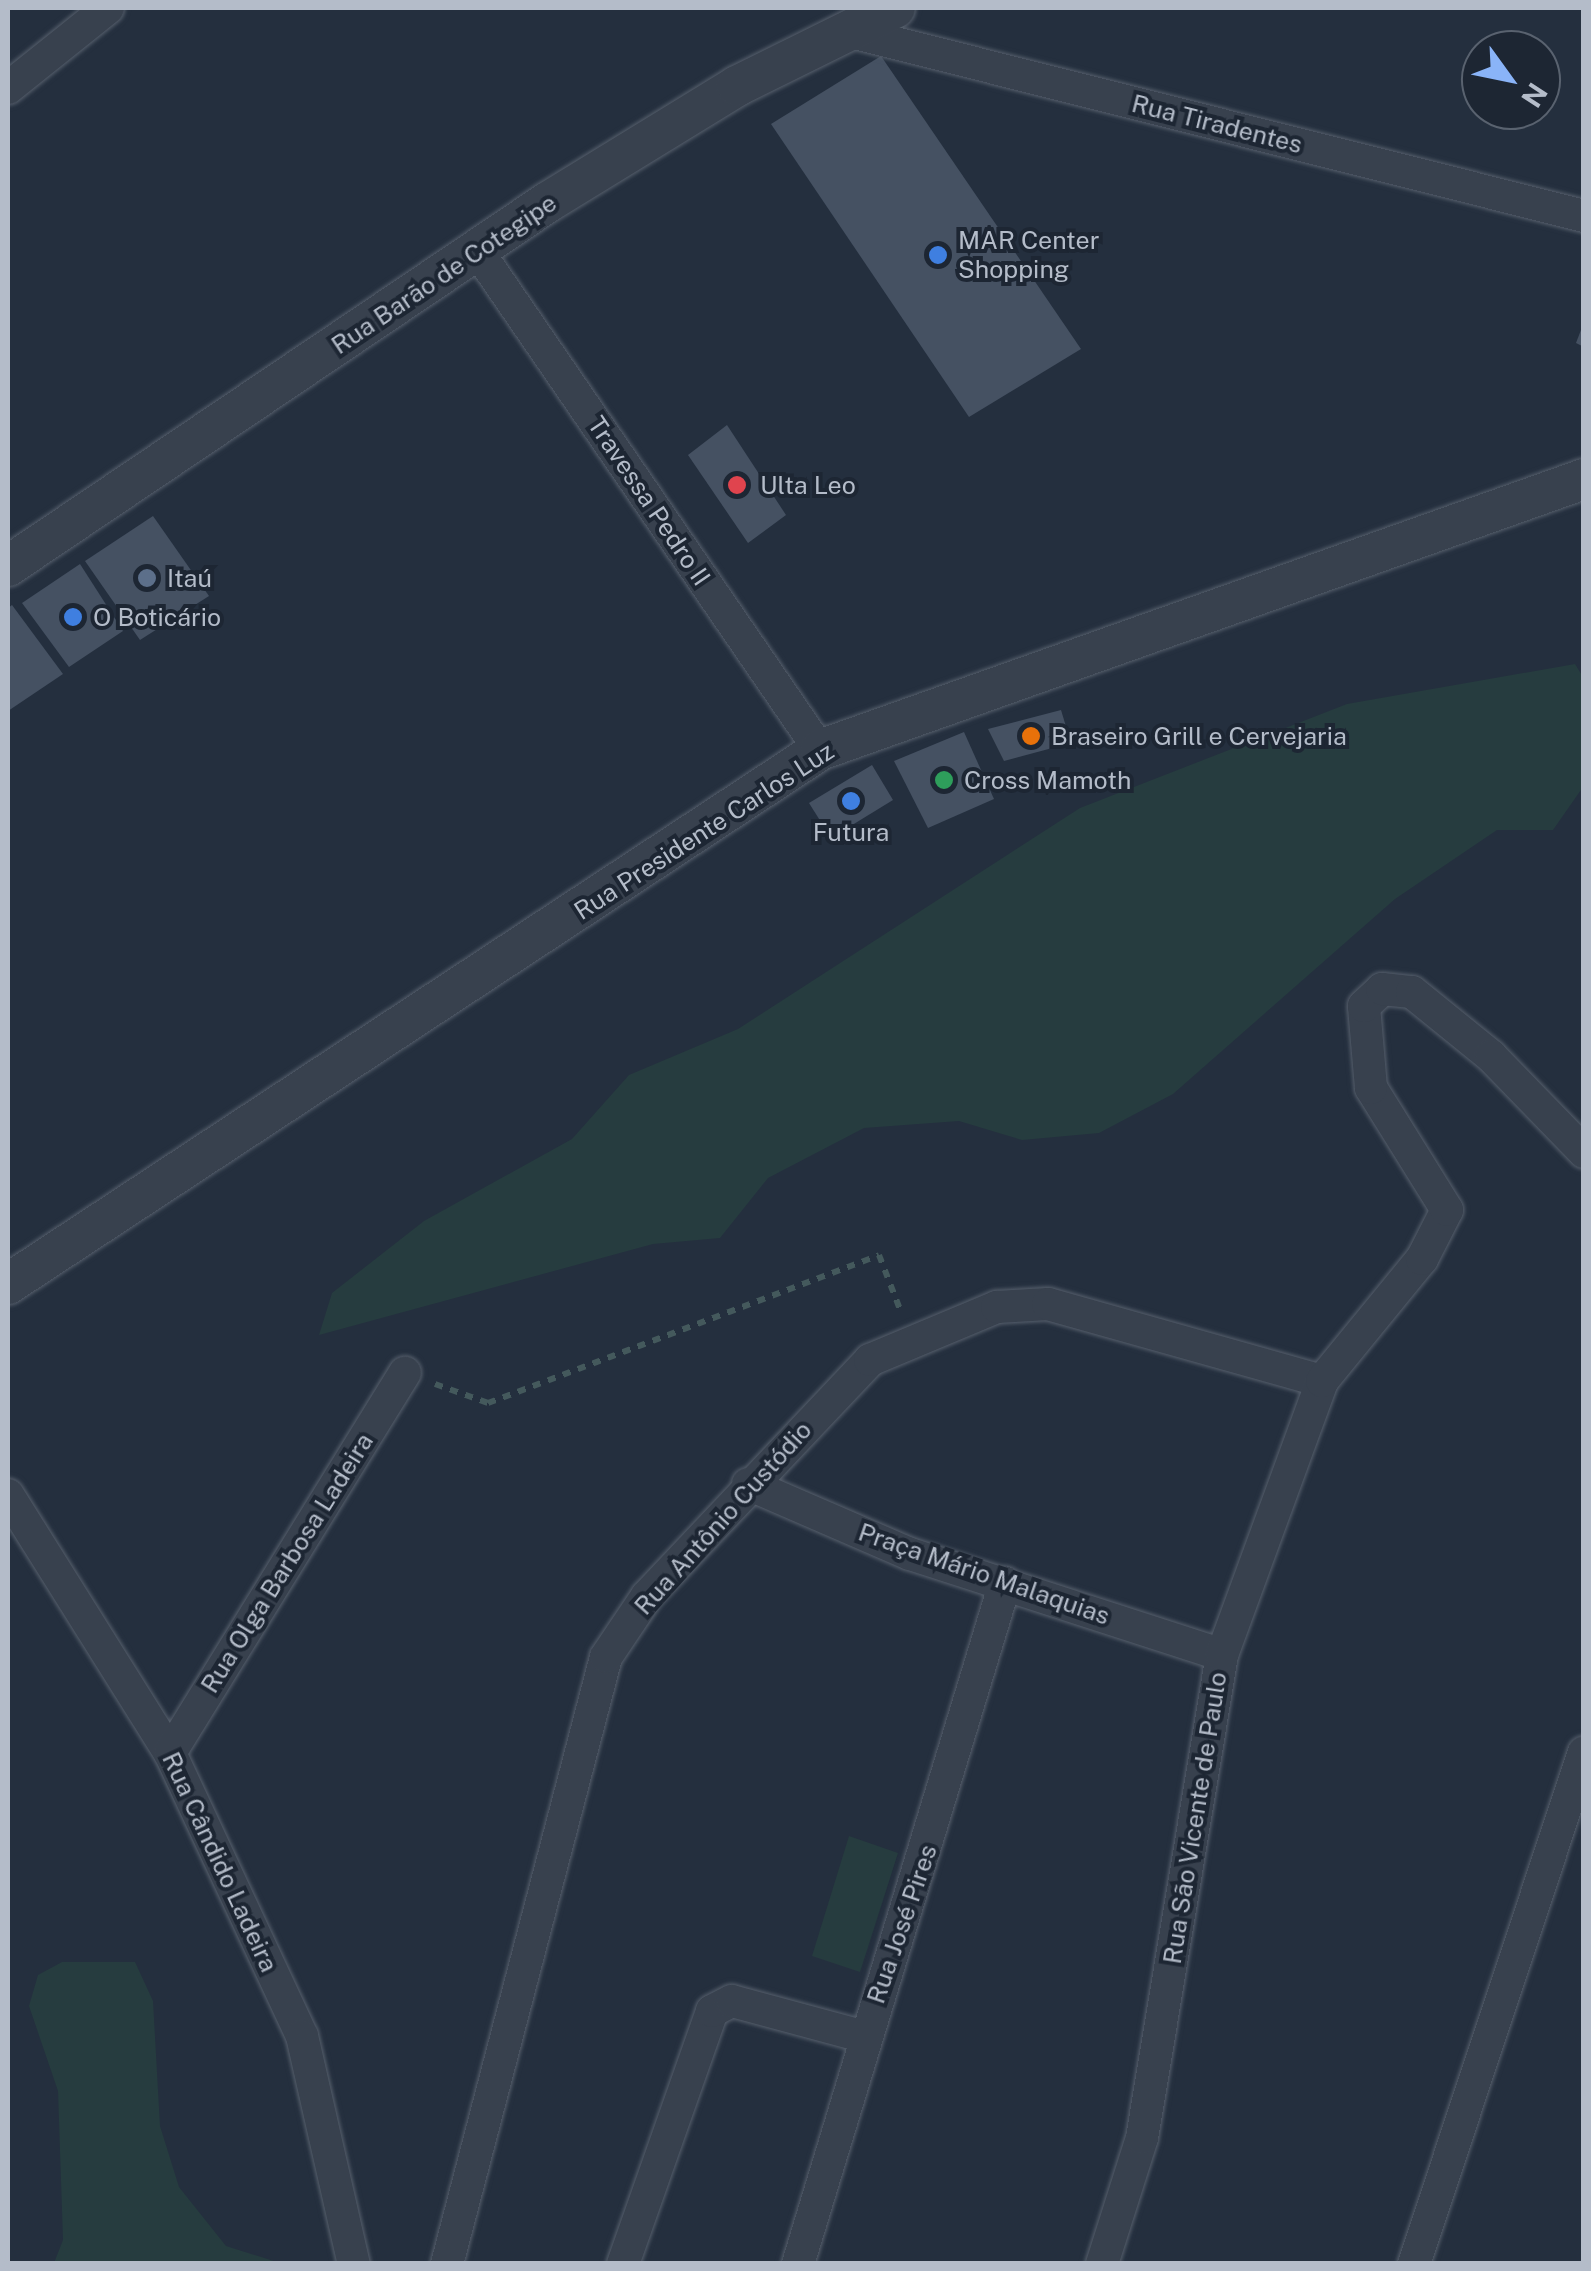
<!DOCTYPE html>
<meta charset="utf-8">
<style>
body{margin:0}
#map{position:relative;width:1591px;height:2271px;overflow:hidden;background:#242f3e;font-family:"Public Sans",sans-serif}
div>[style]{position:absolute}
.green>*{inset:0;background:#263c3f}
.building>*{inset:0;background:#455162}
.path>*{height:6px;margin-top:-3px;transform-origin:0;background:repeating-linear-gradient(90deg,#44595c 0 8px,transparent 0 16px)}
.roads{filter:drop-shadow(0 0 2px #565f6c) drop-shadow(0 0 2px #565f6c)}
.minor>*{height:32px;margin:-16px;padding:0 16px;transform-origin:16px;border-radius:16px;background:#38414e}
.tertiary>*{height:40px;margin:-20px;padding:0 20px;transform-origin:20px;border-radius:20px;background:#38414e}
.dots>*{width:28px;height:28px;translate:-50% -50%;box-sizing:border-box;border:5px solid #1d2633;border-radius:50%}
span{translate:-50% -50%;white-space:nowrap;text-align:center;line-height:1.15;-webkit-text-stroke:8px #1d2633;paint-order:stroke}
.street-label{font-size:25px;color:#b4bcc9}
.poi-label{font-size:25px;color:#b4bcc9}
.left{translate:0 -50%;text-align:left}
.frame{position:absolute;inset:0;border:10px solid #b4bcc9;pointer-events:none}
.north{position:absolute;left:1461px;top:30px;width:100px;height:100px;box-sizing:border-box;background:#1d2633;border:2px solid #59626f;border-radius:50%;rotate:123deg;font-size:28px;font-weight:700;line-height:40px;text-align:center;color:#b4bcc9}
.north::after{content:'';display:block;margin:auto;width:35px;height:45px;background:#8ab4f8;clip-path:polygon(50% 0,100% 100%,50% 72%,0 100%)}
</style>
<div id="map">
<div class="green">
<div style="clip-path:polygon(1575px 664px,1583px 677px,1583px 787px,1553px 830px,1497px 830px,1395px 899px,1173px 1094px,1099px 1133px,1022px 1140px,959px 1121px,864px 1128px,768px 1178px,720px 1238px,653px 1244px,319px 1335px,332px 1293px,424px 1221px,572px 1139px,629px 1075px,738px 1029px,1080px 808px,1347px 704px)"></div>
<div style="clip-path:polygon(849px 1836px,898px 1853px,860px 1972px,812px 1956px)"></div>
<div style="clip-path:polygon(62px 1962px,135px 1962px,153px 2001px,160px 2126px,179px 2187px,226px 2246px,280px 2263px,54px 2263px,63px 2240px,58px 2091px,29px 2006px,38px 1975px)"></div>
</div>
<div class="building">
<div style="clip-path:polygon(881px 56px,1081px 349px,969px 417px,771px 124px)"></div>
<div style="clip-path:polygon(1584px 322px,1584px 347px,1576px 343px)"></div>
<div style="clip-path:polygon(727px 425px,786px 515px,748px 543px,688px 455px)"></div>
<div style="clip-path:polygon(153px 516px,209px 596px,140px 640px,85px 561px)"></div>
<div style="clip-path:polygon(80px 564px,123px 631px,69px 667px,22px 603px)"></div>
<div style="clip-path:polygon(12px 605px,63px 674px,8px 711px,8px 608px)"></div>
<div style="clip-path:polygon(1061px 710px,1071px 743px,1004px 761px,988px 729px)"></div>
<div style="clip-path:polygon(964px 732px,994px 799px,928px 828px,894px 761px)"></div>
<div style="clip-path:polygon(872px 765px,893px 800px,831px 838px,809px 803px)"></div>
</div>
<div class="path">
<div style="left:435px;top:1384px;width:56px;rotate:19.7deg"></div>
<div style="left:488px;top:1403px;width:418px;rotate:-20.7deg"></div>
<div style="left:879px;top:1255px;width:61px;rotate:68.9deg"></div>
</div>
<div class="roads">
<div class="minor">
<div style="left:851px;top:32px;width:756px;rotate:14.09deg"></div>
<div style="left:8px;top:88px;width:128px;rotate:-38.7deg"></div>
<div style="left:479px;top:253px;width:603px;rotate:55.55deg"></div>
<div style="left:748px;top:1484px;width:176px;rotate:23.4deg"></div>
<div style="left:910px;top:1554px;width:328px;rotate:17.9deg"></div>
<div style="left:8px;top:1495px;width:305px;rotate:57.9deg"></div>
<div style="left:170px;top:1753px;width:312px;rotate:65deg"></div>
<div style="left:302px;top:2036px;width:234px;rotate:77.2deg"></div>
<div style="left:170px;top:1753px;width:447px;rotate:-58.3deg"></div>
<div style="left:447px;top:2264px;width:627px;rotate:-75.32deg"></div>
<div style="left:606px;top:1657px;width:73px;rotate:-56.1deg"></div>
<div style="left:647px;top:1596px;width:325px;rotate:-46.6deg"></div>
<div style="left:870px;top:1360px;width:138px;rotate:-22.7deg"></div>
<div style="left:997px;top:1307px;width:51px;rotate:-3.4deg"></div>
<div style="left:1048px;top:1304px;width:285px;rotate:15.7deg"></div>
<div style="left:623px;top:2264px;width:268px;rotate:-70.6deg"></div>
<div style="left:712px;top:2011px;width:22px;rotate:-27deg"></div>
<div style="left:732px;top:2001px;width:138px;rotate:15.1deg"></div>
<div style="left:798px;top:2264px;width:712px;rotate:-73.09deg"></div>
<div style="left:1102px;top:2264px;width:132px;rotate:-72.4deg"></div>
<div style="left:1142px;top:2138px;width:490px;rotate:-80.6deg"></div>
<div style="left:1222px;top:1655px;width:292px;rotate:-69.9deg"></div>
<div style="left:1322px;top:1381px;width:158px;rotate:-50.7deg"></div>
<div style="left:1422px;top:1259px;width:55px;rotate:-63deg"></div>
<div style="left:1447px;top:1210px;width:144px;rotate:-121.9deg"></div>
<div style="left:1371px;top:1088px;width:82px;rotate:-94.9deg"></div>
<div style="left:1364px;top:1006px;width:25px;rotate:-43deg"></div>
<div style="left:1382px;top:989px;width:30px;rotate:6deg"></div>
<div style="left:1412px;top:992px;width:102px;rotate:39deg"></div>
<div style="left:1491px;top:1056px;width:134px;rotate:45.9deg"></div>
<div style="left:1414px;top:2264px;width:539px;rotate:-71.63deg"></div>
</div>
<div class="tertiary">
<div style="left:8px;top:566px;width:651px;rotate:-33.98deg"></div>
<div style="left:548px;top:202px;width:222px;rotate:-31.5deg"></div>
<div style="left:737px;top:86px;width:176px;rotate:-26.3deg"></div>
<div style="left:8px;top:1284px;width:972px;rotate:-33.33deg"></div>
<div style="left:820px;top:750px;width:811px;rotate:-19.53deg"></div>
</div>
</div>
<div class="dots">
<div style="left:938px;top:255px;background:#3f7fe0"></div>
<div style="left:737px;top:485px;background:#e0444e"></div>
<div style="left:147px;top:578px;background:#5c6f8a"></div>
<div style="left:73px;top:617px;background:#3f7fe0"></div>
<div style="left:1031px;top:736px;background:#e8710a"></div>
<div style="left:944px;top:780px;background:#2e9e5b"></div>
<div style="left:851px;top:801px;background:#3f7fe0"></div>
</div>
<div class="street-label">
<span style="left:1217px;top:124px;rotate:14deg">Rua Tiradentes</span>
<span style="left:444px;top:274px;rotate:-34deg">Rua Barão de Cotegipe</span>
<span style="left:649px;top:501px;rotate:56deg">Travessa Pedro II</span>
<span style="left:704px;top:831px;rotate:-33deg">Rua Presidente Carlos Luz</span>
<span style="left:723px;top:1518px;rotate:-48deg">Rua Antônio Custódio</span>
<span style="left:287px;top:1563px;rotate:-58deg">Rua Olga Barbosa Ladeira</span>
<span style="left:984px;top:1574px;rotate:19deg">Praça Mário Malaquias</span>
<span style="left:1195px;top:1818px;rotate:-81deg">Rua São Vicente de Paulo</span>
<span style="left:220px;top:1862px;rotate:65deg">Rua Cândido Ladeira</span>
<span style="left:902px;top:1924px;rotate:-71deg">Rua José Pires</span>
</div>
<div class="poi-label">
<span class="left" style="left:958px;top:255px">MAR Center<br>Shopping</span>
<span class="left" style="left:760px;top:485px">Ulta Leo</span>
<span class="left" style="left:167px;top:578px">Itaú</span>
<span class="left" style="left:93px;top:617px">O Boticário</span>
<span class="left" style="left:1051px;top:736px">Braseiro Grill e Cervejaria</span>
<span class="left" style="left:964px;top:780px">Cross Mamoth</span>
<span style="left:851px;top:832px">Futura</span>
</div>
<div class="frame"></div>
<div class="north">N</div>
</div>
